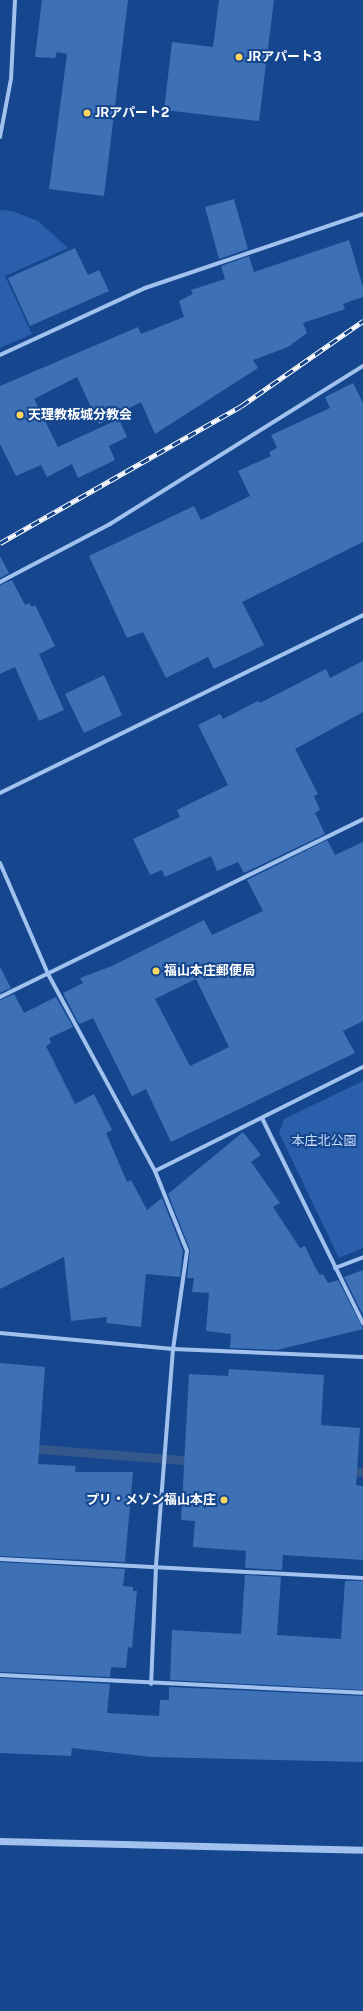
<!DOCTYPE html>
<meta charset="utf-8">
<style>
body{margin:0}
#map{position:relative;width:363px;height:2011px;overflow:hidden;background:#16468d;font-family:"Public Sans","Noto Sans JP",sans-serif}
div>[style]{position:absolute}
.green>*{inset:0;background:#295fab}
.stream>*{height:9px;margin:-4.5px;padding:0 4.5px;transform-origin:4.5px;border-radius:4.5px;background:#34578c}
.building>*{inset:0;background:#3e70b6}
.minor>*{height:4px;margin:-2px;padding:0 2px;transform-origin:2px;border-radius:2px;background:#a1c1ef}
.tertiary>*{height:7px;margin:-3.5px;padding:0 3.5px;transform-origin:3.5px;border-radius:3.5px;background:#a1c1ef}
.rail>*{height:4.5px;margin-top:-2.25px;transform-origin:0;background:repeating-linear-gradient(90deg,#16468d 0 9px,#fff 0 18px);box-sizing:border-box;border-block:1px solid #fff}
.dots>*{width:11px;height:11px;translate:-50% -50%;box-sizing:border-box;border:2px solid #16468d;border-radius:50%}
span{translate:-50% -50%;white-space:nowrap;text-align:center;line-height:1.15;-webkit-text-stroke:4px #16468d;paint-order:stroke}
.poi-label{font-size:13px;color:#fff;font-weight:700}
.left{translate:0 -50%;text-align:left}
.right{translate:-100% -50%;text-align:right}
.park-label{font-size:13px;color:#c7ddfb}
</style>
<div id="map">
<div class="green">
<div style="clip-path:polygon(0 210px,12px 211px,38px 221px,68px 248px,5px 276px,32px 334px,0 348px)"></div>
<div style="clip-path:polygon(363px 1081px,363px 1248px,339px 1258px,279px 1133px,284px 1119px)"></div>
</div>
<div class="stream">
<div style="left:27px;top:1448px;width:169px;rotate:4.4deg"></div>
<div style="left:345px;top:1471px;width:18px;rotate:3deg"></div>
</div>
<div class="building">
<div style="clip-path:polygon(42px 0,128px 0,104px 196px,49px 189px,67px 54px,57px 52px,55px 58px,35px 57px)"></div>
<div style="clip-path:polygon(219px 0,274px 0,259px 121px,164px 110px,172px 42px,213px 47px)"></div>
<div style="clip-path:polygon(234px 199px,248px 249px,219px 259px,205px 207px)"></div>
<div style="clip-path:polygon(349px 240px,363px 287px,363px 297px,343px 304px,345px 309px,303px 323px,307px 333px,288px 347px,253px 360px,258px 368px,155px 434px,141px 402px,99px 424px,77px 377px,34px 399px,58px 447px,119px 419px,127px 437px,109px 446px,115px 460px,78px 478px,72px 464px,47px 477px,41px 465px,16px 476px,0 444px,0 386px,138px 327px,141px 334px,184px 317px,179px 301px,193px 294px,191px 290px,225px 279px,221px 266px,249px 256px,254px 272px)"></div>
<div style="clip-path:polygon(75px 248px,88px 275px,99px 270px,109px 291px,30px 326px,8px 278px)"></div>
<div style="clip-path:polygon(353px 383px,363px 403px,363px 542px,242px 602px,264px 645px,214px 669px,208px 657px,166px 678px,143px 632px,127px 638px,89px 556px,194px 506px,201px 520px,250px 496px,238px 471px,271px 456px,269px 452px,277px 448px,271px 435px,330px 408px,325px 397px)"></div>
<div style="clip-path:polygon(0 556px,9px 573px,0 578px)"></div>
<div style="clip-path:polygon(12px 580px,25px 605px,29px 603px,32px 607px,35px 605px,55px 646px,39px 654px,64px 710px,39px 721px,15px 667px,0 674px,0 585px)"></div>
<div style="clip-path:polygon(363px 661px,363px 712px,295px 749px,318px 794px,314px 796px,320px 810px,315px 813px,325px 834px,244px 873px,238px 862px,217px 871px,211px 856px,165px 877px,162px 870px,150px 875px,133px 839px,180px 817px,177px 810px,228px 785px,198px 725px,220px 714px,223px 719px,258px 701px,260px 703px,326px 669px,330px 678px)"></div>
<div style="clip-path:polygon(104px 675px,122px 715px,84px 733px,65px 694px)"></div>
<div style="clip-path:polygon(evenodd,327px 840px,335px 855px,363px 842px,363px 1021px,343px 1031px,355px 1053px,171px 1142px,146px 1089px,132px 1096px,93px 1018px,79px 1024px,63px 993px,83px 983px,80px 978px,112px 966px,204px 920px,212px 935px,263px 911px,247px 880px,327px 840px,196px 979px,229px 1047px,190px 1066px,155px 999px,196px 979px)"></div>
<div style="clip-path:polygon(0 967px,11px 988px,0 993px)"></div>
<div style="clip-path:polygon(14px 994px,24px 1013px,56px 997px,73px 1027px,49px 1038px,51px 1043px,46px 1046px,75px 1104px,94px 1094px,112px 1130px,106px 1133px,127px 1182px,131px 1180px,147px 1210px,162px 1198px,183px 1251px,180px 1277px,146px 1274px,141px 1327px,106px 1323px,107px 1317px,71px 1321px,64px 1257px,0 1289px,0 1000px)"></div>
<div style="clip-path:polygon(243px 1132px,261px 1155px,251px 1162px,280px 1203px,273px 1207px,300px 1248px,305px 1246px,315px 1267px,320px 1275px,323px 1274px,328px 1283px,338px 1280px,363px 1329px,277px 1350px,230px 1348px,231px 1334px,206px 1331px,209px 1293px,192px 1292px,194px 1278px,187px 1278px,190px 1250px,168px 1194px)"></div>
<div style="clip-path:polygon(363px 1270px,363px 1315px,344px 1277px)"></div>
<div style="clip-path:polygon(0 1363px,45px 1367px,38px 1464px,76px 1466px,75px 1472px,133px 1472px,125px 1562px,0 1556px)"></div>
<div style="clip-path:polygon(229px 1369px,324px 1375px,321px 1425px,360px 1428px,356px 1485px,363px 1486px,363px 1560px,283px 1555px,282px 1570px,245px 1568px,246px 1551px,193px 1547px,195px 1521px,181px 1520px,189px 1374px,228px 1376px)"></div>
<div style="clip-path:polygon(0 1562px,125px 1569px,123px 1586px,133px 1587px,133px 1591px,137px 1591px,132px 1648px,128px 1647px,126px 1668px,111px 1667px,110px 1677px,0 1672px)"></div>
<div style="clip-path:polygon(245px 1575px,281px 1577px,277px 1635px,341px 1639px,345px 1581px,363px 1581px,363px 1690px,170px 1680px,172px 1630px,241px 1634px)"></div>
<div style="clip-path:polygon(0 1678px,110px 1684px,107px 1713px,159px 1716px,160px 1700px,169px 1700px,169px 1687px,363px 1696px,363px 1762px,152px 1757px,72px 1748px,71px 1756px,0 1753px)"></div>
</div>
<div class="minor">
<div style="left:0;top:137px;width:59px;rotate:-79.3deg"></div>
<div style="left:11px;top:79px;width:79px;rotate:-87.1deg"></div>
<div style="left:0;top:355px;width:160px;rotate:-24.8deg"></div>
<div style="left:145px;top:288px;width:230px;rotate:-18.7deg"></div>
<div style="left:0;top:582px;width:124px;rotate:-27.8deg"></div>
<div style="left:110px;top:524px;width:298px;rotate:-32deg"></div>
<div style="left:0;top:793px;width:404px;rotate:-26.1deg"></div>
<div style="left:0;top:863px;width:121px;rotate:66.6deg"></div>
<div style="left:48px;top:974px;width:224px;rotate:61.5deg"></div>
<div style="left:155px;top:1171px;width:86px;rotate:68.2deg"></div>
<div style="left:187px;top:1251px;width:99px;rotate:98.1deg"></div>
<div style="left:173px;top:1349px;width:219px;rotate:94.5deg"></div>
<div style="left:156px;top:1567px;width:117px;rotate:92.4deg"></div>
<div style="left:0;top:997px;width:404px;rotate:-26.1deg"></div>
<div style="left:262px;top:1118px;width:229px;rotate:63.8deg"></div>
<div style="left:155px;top:1171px;width:233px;rotate:-26.6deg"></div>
<div style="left:335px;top:1268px;width:30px;rotate:-21deg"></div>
<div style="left:0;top:1333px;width:174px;rotate:5.3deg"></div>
<div style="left:173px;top:1349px;width:190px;rotate:2.4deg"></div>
<div style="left:0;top:1559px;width:363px;rotate:3deg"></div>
<div style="left:0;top:1675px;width:363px;rotate:2.8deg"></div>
</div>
<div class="tertiary">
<div style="left:0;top:1841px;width:363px;rotate:1.4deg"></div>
</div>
<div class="rail">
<div style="left:0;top:543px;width:277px;rotate:-29.6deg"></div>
<div style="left:241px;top:406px;width:149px;rotate:-34.9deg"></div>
</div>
<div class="dots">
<div style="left:239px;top:57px;background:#ffd65f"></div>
<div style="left:87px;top:113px;background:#ffd65f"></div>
<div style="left:20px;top:415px;background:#ffd65f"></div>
<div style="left:156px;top:971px;background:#ffd65f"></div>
<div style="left:224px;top:1500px;background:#ffd65f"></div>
</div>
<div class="poi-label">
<span class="left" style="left:247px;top:57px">JRアパート3</span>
<span class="left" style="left:95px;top:113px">JRアパート2</span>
<span class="left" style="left:28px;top:415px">天理教板城分教会</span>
<span class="left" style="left:164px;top:971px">福山本庄郵便局</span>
<span class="right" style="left:216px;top:1500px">プリ・メゾン福山本庄</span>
</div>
<div class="park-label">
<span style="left:324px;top:1141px">本庄北公園</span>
</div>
</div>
